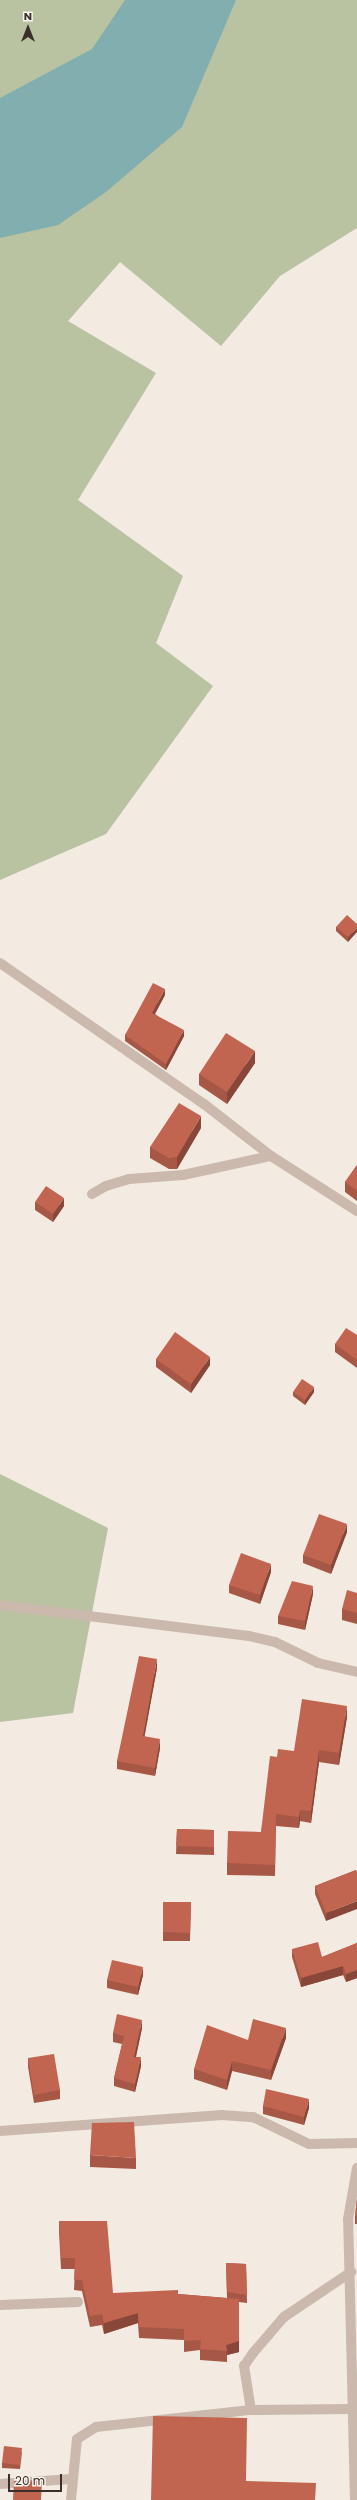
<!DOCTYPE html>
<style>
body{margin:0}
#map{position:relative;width:357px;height:2500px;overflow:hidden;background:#f3eae1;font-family:Poppins,sans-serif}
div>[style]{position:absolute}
.green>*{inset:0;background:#b9c2a1}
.water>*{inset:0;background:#81afaf}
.minor>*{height:10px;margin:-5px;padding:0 5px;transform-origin:5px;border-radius:5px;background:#cbb9ad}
.wall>*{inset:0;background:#a75745}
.shaded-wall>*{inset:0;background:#884738}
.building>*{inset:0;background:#c26550}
span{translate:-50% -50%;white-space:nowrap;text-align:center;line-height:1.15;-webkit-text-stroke:3px #faf4ee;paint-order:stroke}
.north{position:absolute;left:8px;top:8px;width:40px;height:40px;-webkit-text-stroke:3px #faf4ee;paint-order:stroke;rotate:0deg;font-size:11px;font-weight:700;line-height:16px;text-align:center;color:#3a2f2b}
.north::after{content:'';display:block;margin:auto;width:14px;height:18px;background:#3a2f2b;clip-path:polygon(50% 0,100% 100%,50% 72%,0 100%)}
.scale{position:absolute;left:8px;top:2474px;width:54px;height:18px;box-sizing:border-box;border:2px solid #3a2f2b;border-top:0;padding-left:5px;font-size:12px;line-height:14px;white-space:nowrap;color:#3a2f2b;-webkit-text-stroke:3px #faf4ee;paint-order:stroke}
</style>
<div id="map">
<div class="green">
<div style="clip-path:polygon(0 0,357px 0,357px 228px,280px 276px,221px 346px,120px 262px,68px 321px,156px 373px,78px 500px,183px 576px,156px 643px,213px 686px,106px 834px,0 880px)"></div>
<div style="clip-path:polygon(0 1474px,108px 1528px,73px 1713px,0 1722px)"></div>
</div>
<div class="water">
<div style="clip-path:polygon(125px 0,236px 0,182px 127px,106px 192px,58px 225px,0 238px,0 98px,92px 49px)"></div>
</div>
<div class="minor">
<div style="left:0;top:963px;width:248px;rotate:34.7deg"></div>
<div style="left:204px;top:1104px;width:85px;rotate:37.8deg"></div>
<div style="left:271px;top:1156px;width:102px;rotate:32.6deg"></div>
<div style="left:92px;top:1194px;width:16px;rotate:-30deg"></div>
<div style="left:106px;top:1186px;width:24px;rotate:-17deg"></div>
<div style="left:129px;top:1179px;width:54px;rotate:-4.2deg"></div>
<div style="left:183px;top:1175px;width:90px;rotate:-12.2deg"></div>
<div style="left:0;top:1605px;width:251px;rotate:7.1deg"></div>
<div style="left:249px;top:1636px;width:27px;rotate:13deg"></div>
<div style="left:275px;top:1642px;width:48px;rotate:26deg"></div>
<div style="left:318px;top:1663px;width:40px;rotate:13deg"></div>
<div style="left:0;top:2131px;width:223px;rotate:-4.1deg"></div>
<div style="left:222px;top:2115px;width:31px;rotate:4deg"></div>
<div style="left:253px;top:2117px;width:62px;rotate:25.7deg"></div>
<div style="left:309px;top:2144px;width:48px;rotate:-1.2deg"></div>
<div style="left:0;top:2305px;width:78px;rotate:-2.2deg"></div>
<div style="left:251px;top:2410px;width:45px;rotate:-99deg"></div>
<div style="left:244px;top:2366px;width:16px;rotate:-55deg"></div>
<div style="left:253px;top:2353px;width:48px;rotate:-49.3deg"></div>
<div style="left:284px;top:2317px;width:81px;rotate:-33.9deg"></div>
<div style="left:0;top:2484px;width:71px;rotate:-4deg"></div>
<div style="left:71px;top:2500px;width:61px;rotate:-84.4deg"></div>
<div style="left:77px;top:2439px;width:22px;rotate:-32deg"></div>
<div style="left:96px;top:2427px;width:156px;rotate:-6.3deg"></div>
<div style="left:251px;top:2410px;width:100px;rotate:-0.6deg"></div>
<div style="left:355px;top:2500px;width:281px;rotate:-91.4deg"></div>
<div style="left:348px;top:2219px;width:52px;rotate:-80deg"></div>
</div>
<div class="wall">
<div style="clip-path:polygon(357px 924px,348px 942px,336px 931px,336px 927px)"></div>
<div style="clip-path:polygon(165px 995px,155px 1014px,184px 1036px,166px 1070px,125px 1041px,125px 1035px)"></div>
<div style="clip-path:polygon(255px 1063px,227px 1104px,199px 1085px,199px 1074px)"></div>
<div style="clip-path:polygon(201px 1128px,177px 1169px,169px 1169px,150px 1158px,150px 1147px)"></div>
<div style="clip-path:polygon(357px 1165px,357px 1201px,345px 1192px,345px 1182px)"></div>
<div style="clip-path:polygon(35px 1202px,64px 1206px,53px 1222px,35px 1210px)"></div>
<div style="clip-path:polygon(357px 1335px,357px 1368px,335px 1352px,335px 1344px)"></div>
<div style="clip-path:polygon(156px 1359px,210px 1365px,191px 1393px,156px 1367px)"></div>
<div style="clip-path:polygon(293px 1392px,314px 1392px,305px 1405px,293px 1396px)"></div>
<div style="clip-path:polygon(347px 1532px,331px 1574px,303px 1563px,303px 1555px)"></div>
<div style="clip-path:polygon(271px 1572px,260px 1604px,229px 1593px,229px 1585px)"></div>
<div style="clip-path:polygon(357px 1593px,357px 1624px,342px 1620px,342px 1609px)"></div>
<div style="clip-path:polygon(313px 1594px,305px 1630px,278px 1624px,278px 1616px)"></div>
<div style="clip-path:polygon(157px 1668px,144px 1736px,160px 1748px,155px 1776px,117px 1769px,117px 1761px)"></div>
<div style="clip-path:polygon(347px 1717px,339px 1765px,319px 1762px,311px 1823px,300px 1821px,299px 1828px,276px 1826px,275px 1876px,227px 1875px,227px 1863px,261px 1832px,277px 1757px,294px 1751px)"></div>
<div style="clip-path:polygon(177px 1829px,214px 1830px,214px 1855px,176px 1854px)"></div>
<div style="clip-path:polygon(356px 1870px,326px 1921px,315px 1894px,315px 1886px)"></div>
<div style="clip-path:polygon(163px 1902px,191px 1902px,190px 1941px,163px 1941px)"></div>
<div style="clip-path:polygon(357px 1943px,357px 1978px,346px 1982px,343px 1975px,301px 1987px,292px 1957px,292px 1949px,322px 1957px)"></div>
<div style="clip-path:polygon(143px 1975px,138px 1995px,107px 1988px,107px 1980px)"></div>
<div style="clip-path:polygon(142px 2028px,136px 2057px,141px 2066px,135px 2092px,114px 2086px,114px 2078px,122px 2044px,113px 2042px,113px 2033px)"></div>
<div style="clip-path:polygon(286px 2038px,271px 2080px,232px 2071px,227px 2090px,194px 2079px,194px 2069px,248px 2040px)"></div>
<div style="clip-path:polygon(28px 2058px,60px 2090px,60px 2099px,34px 2103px,28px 2067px)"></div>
<div style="clip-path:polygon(263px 2106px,309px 2108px,304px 2125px,263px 2114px)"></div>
<div style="clip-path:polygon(90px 2155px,136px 2158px,136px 2169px,90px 2167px)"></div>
<div style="clip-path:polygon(357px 2199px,357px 2224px,355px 2224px,355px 2216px)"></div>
<div style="clip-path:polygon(59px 2221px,113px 2293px,178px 2294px,227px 2298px,226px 2263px,246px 2264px,247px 2303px,239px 2302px,239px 2352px,227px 2355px,227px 2362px,200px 2360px,200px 2350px,184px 2352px,184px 2340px,139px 2338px,138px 2323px,104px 2334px,102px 2325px,90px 2327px,82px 2291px,74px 2290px,75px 2269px,61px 2269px,59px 2232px)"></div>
<div style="clip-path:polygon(22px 2452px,20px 2469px,2px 2468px,2px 2463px)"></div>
</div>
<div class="shaded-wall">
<div style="clip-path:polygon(357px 928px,357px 932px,348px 942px,348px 937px)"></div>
<div style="clip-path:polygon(165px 989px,165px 995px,152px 1019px,152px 1013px)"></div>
<div style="clip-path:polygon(184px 1030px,184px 1036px,166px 1070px,166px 1064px)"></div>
<div style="clip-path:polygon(255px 1051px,255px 1063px,227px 1104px,227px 1092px)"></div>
<div style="clip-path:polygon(201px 1116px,201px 1128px,177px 1169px,177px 1157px)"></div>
<div style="clip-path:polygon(64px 1198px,64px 1206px,53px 1222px,53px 1214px)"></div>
<div style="clip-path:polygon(210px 1357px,210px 1365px,191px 1393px,191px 1384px)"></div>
<div style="clip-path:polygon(314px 1387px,314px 1392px,305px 1405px,305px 1400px)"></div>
<div style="clip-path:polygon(347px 1524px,347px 1532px,331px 1574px,331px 1565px)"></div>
<div style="clip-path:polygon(271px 1564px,271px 1572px,260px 1604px,260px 1595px)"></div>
<div style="clip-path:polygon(313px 1586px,313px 1594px,305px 1630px,305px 1621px)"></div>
<div style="clip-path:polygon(157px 1659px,157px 1668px,143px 1745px,143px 1736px)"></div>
<div style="clip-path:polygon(347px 1706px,347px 1717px,339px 1765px,339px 1753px)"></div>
<div style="clip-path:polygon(160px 1739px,160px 1748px,155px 1776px,155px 1768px)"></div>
<div style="clip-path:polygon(319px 1750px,319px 1762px,311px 1823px,311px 1811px)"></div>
<div style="clip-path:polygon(300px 1810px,300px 1821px,299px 1828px,299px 1817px)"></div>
<div style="clip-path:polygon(357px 1901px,357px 1909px,326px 1921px,326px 1913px)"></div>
<div style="clip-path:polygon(343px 1966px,343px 1975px,301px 1987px,301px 1978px)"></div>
<div style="clip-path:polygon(143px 1967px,143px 1975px,138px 1995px,138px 1987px)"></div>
<div style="clip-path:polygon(357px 1970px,357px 1978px,346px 1982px,346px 1974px)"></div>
<div style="clip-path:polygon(142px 2020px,142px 2028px,134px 2065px,134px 2057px)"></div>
<div style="clip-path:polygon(286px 2028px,286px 2038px,271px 2080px,271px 2070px)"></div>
<div style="clip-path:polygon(141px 2057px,141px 2066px,135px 2092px,135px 2084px)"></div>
<div style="clip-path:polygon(232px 2061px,232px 2071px,227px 2090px,227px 2080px)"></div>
<div style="clip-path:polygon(309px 2099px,309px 2108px,304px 2125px,304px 2117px)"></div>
<div style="clip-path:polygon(138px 2313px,138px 2323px,104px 2334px,104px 2323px)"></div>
<div style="clip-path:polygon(239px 2341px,239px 2352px,227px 2355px,226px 2345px)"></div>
</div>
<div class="building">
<div style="clip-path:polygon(347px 915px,357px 924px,357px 928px,348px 937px,336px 927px)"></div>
<div style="clip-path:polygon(153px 983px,165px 989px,152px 1013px,184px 1030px,166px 1064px,125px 1035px)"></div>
<div style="clip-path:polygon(226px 1033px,255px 1051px,227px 1092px,199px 1074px)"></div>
<div style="clip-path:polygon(179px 1103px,201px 1116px,177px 1157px,169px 1158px,150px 1147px)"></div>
<div style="clip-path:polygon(357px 1165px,357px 1191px,345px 1182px)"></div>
<div style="clip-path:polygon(46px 1186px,64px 1198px,53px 1214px,35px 1202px)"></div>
<div style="clip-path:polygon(346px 1328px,357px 1335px,357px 1360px,335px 1344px)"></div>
<div style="clip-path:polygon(175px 1332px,210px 1357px,191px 1384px,156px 1359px)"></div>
<div style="clip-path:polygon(302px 1379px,314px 1387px,305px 1400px,293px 1392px)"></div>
<div style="clip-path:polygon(319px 1514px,347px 1524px,331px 1565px,303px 1555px)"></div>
<div style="clip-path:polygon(241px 1553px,271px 1564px,260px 1595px,229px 1585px)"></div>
<div style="clip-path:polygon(292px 1581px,313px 1586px,305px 1621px,278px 1616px)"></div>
<div style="clip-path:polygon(347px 1590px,357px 1593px,357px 1613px,342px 1609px)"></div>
<div style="clip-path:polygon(139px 1656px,157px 1659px,143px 1736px,160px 1739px,155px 1768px,117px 1761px)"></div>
<div style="clip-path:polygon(302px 1699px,347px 1706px,339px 1753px,319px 1750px,311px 1811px,300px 1810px,299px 1817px,276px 1814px,275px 1865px,227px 1863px,228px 1831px,261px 1832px,270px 1756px,277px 1757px,278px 1749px,294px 1751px)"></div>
<div style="clip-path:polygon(177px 1829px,214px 1830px,214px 1847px,176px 1846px)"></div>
<div style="clip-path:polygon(356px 1870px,357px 1872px,357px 1901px,326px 1913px,315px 1886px)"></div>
<div style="clip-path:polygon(163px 1902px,191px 1902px,190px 1933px,163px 1932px)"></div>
<div style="clip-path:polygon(318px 1942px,322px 1957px,357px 1943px,357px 1970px,346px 1974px,343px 1966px,301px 1978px,292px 1949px)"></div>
<div style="clip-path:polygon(112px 1960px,143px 1967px,138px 1987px,107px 1980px)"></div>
<div style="clip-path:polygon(117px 2014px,142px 2020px,134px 2057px,141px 2057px,135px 2084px,114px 2078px,124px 2036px,113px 2033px)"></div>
<div style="clip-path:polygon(253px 2019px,286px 2028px,271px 2070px,232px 2061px,227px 2080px,194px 2069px,207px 2025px,248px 2040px)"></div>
<div style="clip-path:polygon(54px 2054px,60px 2090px,34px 2095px,28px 2058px)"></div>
<div style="clip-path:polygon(266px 2089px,309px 2099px,304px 2117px,263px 2106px)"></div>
<div style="clip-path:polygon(134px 2122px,136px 2158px,90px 2155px,92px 2123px)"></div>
<div style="clip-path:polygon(357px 2199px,357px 2216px,355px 2216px)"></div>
<div style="clip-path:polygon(59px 2221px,107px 2221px,113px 2293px,178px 2290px,178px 2294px,239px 2299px,239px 2341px,226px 2345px,227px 2351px,200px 2349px,201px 2340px,184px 2341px,184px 2329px,139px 2327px,138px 2313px,104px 2323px,102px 2314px,90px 2316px,82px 2280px,74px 2280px,75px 2258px,61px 2258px)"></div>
<div style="clip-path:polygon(226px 2263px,246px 2264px,247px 2295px,227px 2292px)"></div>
<div style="clip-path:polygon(153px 2416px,247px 2418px,246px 2481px,316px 2483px,315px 2500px,151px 2500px)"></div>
<div style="clip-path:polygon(4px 2446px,22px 2448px,20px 2465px,2px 2463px)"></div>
<div style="clip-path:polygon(42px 2480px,41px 2500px,13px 2500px,14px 2481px)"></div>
</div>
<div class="north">N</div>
<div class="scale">20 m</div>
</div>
